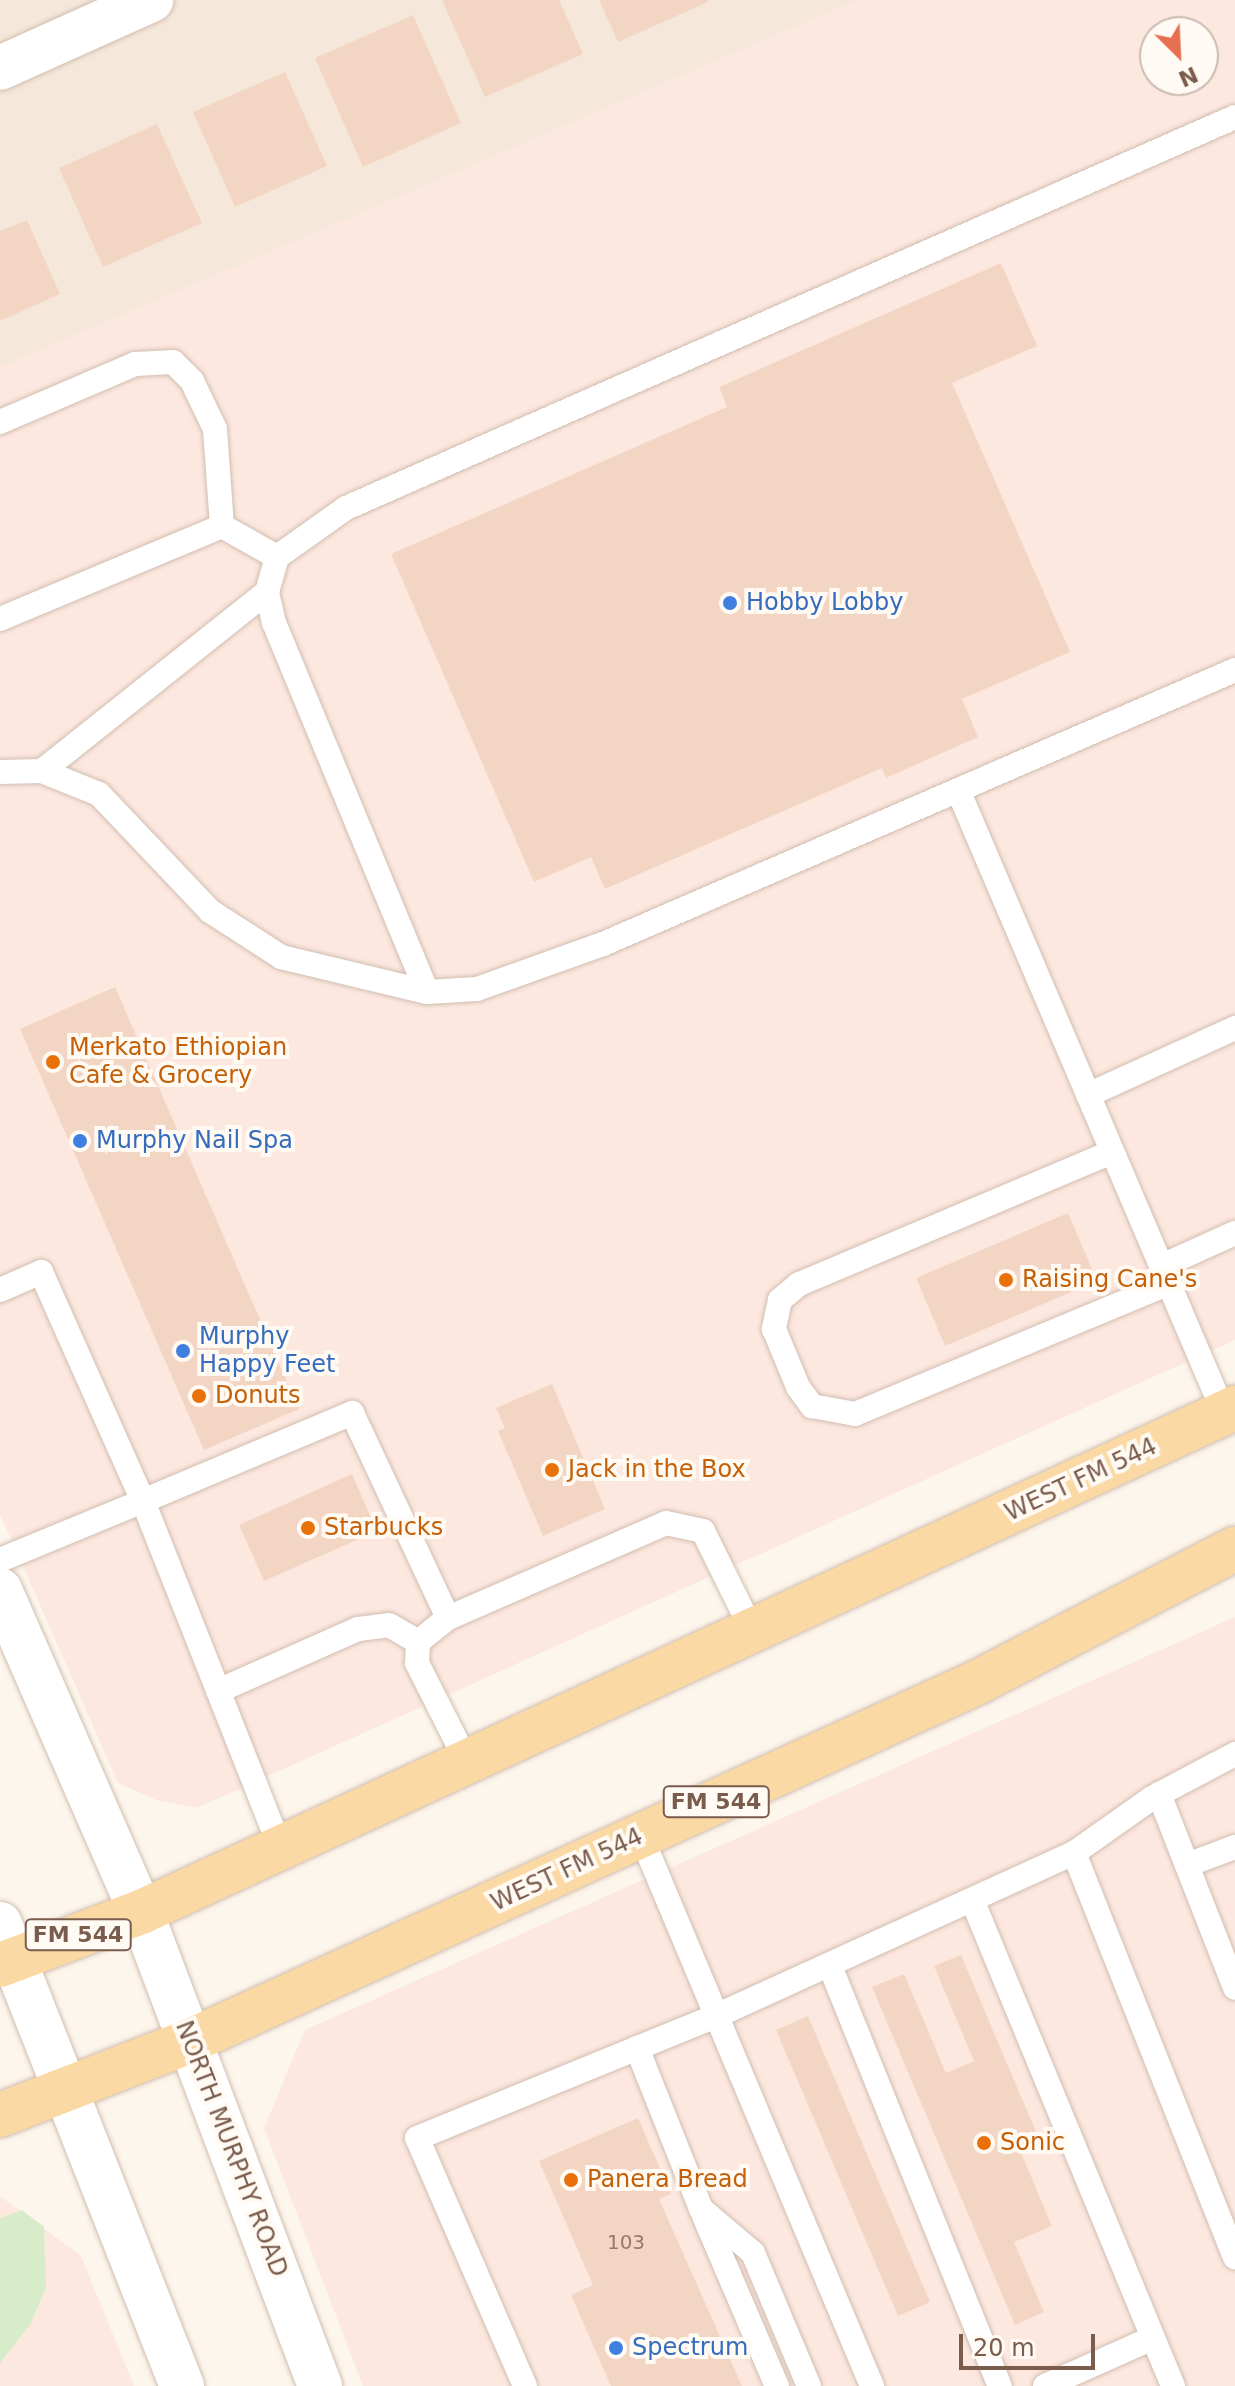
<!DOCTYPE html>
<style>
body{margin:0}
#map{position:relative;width:1235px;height:2386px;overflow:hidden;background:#fdf6ec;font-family:"DejaVu Sans",sans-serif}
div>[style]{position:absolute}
.residential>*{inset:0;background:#f5e8da}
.commercial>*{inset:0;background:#fde8e0}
.green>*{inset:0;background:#d8ecc9}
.building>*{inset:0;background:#f3d5c3}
.roads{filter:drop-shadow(0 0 2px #d1beb0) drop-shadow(0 0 2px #d1beb0)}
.lane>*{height:24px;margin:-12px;padding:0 12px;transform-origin:12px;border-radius:12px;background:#fff}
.street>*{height:44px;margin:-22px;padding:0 22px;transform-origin:22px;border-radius:22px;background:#fff}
.secondary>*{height:44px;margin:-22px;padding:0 22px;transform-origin:22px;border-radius:22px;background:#fff}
.primary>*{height:44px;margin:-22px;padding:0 22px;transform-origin:22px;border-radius:22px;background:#fbd9a5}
.dots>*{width:22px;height:22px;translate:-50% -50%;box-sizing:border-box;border:4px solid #fffaf3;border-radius:50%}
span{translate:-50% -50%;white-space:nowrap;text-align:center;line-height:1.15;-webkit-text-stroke:8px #fffaf3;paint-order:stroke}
.number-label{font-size:20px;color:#987a6a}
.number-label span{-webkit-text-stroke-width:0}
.shield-label span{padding:2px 6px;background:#fffaf3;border:2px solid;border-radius:6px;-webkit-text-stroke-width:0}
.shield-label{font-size:22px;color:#7a5c4d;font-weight:700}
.shop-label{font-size:24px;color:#366cbe}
.left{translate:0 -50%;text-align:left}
.food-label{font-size:24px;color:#c56008}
.street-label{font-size:24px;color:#7a5c4d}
.north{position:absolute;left:1139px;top:16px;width:80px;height:80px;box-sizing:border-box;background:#fffaf3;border:2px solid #cabbb1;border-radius:50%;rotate:156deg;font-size:22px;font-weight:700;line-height:32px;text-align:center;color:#7a5c4d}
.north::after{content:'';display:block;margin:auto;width:28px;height:36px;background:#e76f51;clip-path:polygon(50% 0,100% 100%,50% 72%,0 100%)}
.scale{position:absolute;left:959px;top:2334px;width:136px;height:36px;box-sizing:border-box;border:4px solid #7a5c4d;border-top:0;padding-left:10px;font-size:24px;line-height:28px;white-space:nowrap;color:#7a5c4d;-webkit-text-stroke:6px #fffaf3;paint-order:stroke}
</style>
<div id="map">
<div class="residential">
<div style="clip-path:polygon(0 0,865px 0,0 370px)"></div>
</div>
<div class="commercial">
<div style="clip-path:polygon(evenodd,858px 0,1235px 0,1235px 1340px,197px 1808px,156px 1800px,118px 1783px,0 1514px,0 367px,858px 0,1155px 32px,1203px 32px,1203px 80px,1155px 80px,1155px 32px)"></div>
<div style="clip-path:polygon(1235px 1617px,1235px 2386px,363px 2386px,264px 2128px,305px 2030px)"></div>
<div style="clip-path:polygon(0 2196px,81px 2256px,134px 2386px,0 2386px)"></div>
</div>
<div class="green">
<div style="clip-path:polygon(22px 2210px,44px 2227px,46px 2288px,30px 2325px,0 2363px,0 2218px)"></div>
</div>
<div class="building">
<div style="clip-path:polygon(442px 0,559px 0,583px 54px,485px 97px)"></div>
<div style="clip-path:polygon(599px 0,707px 0,708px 2px,618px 42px)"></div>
<div style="clip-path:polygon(413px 15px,461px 123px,363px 167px,315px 58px)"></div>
<div style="clip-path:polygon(285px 72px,327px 166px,235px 207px,193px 112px)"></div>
<div style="clip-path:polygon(157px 124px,202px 223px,103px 267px,59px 168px)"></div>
<div style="clip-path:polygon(27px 220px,60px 294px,0 321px,0 231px)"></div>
<div style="clip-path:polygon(1001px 263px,1037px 346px,952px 383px,1070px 652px,962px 699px,978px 737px,886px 778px,882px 768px,605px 889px,591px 857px,534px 882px,391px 554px,727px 407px,719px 387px)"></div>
<div style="clip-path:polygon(115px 987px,299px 1409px,204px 1450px,20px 1029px)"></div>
<div style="clip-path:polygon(1068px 1213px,1097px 1281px,945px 1346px,916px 1278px)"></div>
<div style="clip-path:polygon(552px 1384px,605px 1509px,543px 1536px,498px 1431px,505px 1428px,496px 1408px)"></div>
<div style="clip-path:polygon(352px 1474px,377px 1531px,264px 1581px,239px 1525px)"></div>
<div style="clip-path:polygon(961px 1955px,1039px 2139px,1019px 2148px,1052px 2226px,1014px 2242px,1044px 2312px,1015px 2325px,872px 1987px,904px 1974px,946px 2073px,974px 2061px,934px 1966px)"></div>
<div style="clip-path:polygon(808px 2016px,930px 2302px,898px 2316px,776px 2030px)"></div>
<div style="clip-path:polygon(638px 2118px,671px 2194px,659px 2199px,742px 2386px,611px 2386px,571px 2295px,593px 2285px,539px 2161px)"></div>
</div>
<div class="roads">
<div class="lane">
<div style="left:0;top:422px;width:147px;rotate:-23.2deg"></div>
<div style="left:135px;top:364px;width:38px;rotate:-3deg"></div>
<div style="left:173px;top:362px;width:27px;rotate:45deg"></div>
<div style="left:192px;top:381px;width:53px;rotate:64.4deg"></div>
<div style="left:215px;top:429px;width:97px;rotate:85.9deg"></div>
<div style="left:0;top:619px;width:241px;rotate:-22.7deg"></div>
<div style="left:222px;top:526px;width:63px;rotate:29.4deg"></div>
<div style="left:42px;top:771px;width:288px;rotate:-38.5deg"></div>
<div style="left:0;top:772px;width:42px;rotate:-1.4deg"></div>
<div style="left:42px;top:771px;width:61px;rotate:22deg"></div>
<div style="left:99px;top:794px;width:161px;rotate:46.5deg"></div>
<div style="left:210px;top:911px;width:85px;rotate:32.9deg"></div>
<div style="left:281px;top:957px;width:150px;rotate:13.5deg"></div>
<div style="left:427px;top:992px;width:50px;rotate:-3.4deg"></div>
<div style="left:477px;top:989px;width:134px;rotate:-19.7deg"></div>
<div style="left:603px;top:944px;width:689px;rotate:-23.44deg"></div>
<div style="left:958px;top:790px;width:677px;rotate:66.88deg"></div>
<div style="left:427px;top:992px;width:399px;rotate:-112.5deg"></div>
<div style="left:274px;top:623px;width:32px;rotate:-103deg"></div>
<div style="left:267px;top:592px;width:36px;rotate:-74deg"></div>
<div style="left:277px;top:557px;width:85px;rotate:-35.4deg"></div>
<div style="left:346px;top:508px;width:971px;rotate:-23.74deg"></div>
<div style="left:1088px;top:1095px;width:162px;rotate:-24.5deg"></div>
<div style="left:1112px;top:1152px;width:340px;rotate:157.1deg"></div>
<div style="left:799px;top:1284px;width:25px;rotate:140deg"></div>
<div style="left:780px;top:1300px;width:30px;rotate:102deg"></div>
<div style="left:774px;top:1329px;width:63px;rotate:67.5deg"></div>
<div style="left:798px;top:1387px;width:24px;rotate:54deg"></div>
<div style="left:812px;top:1406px;width:44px;rotate:10.5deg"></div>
<div style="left:855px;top:1414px;width:341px;rotate:-22.6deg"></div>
<div style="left:1164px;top:1265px;width:78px;rotate:-24.3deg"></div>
<div style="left:0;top:1290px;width:45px;rotate:-23.7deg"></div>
<div style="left:41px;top:1272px;width:251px;rotate:66deg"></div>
<div style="left:143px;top:1501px;width:155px;rotate:157.6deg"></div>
<div style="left:218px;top:1691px;width:153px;rotate:-23.9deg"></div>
<div style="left:358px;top:1629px;width:31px;rotate:-7deg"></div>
<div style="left:389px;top:1625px;width:34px;rotate:30deg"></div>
<div style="left:1235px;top:1754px;width:94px;rotate:152.1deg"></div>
<div style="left:1152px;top:1798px;width:95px;rotate:144.8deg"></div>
<div style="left:1074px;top:1853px;width:435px;rotate:68.3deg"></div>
<div style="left:467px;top:1762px;width:111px;rotate:-116.8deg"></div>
<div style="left:417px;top:1663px;width:21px;rotate:-87deg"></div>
<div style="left:418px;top:1642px;width:38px;rotate:-39deg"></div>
<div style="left:448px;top:1618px;width:238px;rotate:-23.5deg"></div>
<div style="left:666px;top:1523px;width:38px;rotate:12deg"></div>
<div style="left:703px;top:1531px;width:113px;rotate:63.7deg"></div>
<div style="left:1159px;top:1794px;width:208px;rotate:68.6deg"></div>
<div style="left:641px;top:1836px;width:597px;rotate:67.22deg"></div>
<div style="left:280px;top:1847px;width:372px;rotate:-111.6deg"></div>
<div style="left:143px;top:1501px;width:227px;rotate:-22.8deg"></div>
<div style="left:352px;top:1413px;width:226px;rotate:64.9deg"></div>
<div style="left:1187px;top:1865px;width:51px;rotate:-20.6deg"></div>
<div style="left:973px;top:1902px;width:524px;rotate:67.55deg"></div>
<div style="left:830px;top:1966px;width:453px;rotate:68deg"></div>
<div style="left:637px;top:2048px;width:173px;rotate:68.3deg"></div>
<div style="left:701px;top:2209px;width:68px;rotate:40.2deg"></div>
<div style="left:753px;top:2253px;width:144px;rotate:67.2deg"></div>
<div style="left:704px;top:2216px;width:185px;rotate:66.8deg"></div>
<div style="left:525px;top:2386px;width:270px;rotate:-113.5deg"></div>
<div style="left:417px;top:2138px;width:323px;rotate:-22.2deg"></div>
<div style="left:716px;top:2016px;width:393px;rotate:-24.5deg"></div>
<div style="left:1045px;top:2386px;width:118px;rotate:-24deg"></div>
</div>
<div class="street">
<div style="left:0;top:68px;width:166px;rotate:-24.2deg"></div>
</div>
<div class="secondary">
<div style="left:0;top:1590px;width:352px;rotate:66.4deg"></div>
<div style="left:141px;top:1912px;width:507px;rotate:69.31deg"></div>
<div style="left:0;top:1924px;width:497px;rotate:68.5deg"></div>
</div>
<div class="primary">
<div style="left:0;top:1965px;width:151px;rotate:-20.6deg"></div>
<div style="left:141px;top:1912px;width:1205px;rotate:-24.74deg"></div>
<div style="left:0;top:2115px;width:204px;rotate:-21.3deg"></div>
<div style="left:190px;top:2041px;width:866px;rotate:-24.49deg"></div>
<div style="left:978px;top:1682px;width:289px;rotate:-27.4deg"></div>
</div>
</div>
<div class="dots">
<div style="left:730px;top:603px;background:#3f7fe0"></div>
<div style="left:53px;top:1062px;background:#e8710a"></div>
<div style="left:80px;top:1141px;background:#3f7fe0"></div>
<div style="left:1006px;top:1280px;background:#e8710a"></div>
<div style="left:183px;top:1351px;background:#3f7fe0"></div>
<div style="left:199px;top:1396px;background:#e8710a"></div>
<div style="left:552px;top:1470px;background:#e8710a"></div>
<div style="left:308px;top:1528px;background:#e8710a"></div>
<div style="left:984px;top:2143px;background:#e8710a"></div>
<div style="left:571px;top:2180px;background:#e8710a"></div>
<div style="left:616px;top:2348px;background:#3f7fe0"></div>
</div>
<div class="number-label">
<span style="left:626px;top:2242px">103</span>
</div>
<div class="shield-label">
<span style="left:716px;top:1802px">FM 544</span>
<span style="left:78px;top:1935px">FM 544</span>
</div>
<div class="shop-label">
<span class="left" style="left:746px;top:603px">Hobby Lobby</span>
<span class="left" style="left:96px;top:1141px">Murphy Nail Spa</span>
<span class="left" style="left:199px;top:1351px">Murphy<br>Happy Feet</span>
<span class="left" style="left:632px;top:2348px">Spectrum</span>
</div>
<div class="food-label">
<span class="left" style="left:69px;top:1062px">Merkato Ethiopian<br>Cafe &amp; Grocery</span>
<span class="left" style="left:1022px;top:1280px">Raising Cane's</span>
<span class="left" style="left:215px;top:1396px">Donuts</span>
<span class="left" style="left:568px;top:1470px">Jack in the Box</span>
<span class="left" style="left:324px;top:1528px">Starbucks</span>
<span class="left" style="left:1000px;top:2143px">Sonic</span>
<span class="left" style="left:587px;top:2180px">Panera Bread</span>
</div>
<div class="street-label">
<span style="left:1081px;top:1480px;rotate:-25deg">WEST FM 544</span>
<span style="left:567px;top:1870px;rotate:-25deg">WEST FM 544</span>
<span style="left:231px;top:2149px;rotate:69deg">NORTH MURPHY ROAD</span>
</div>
<div class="north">N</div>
<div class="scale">20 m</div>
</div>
